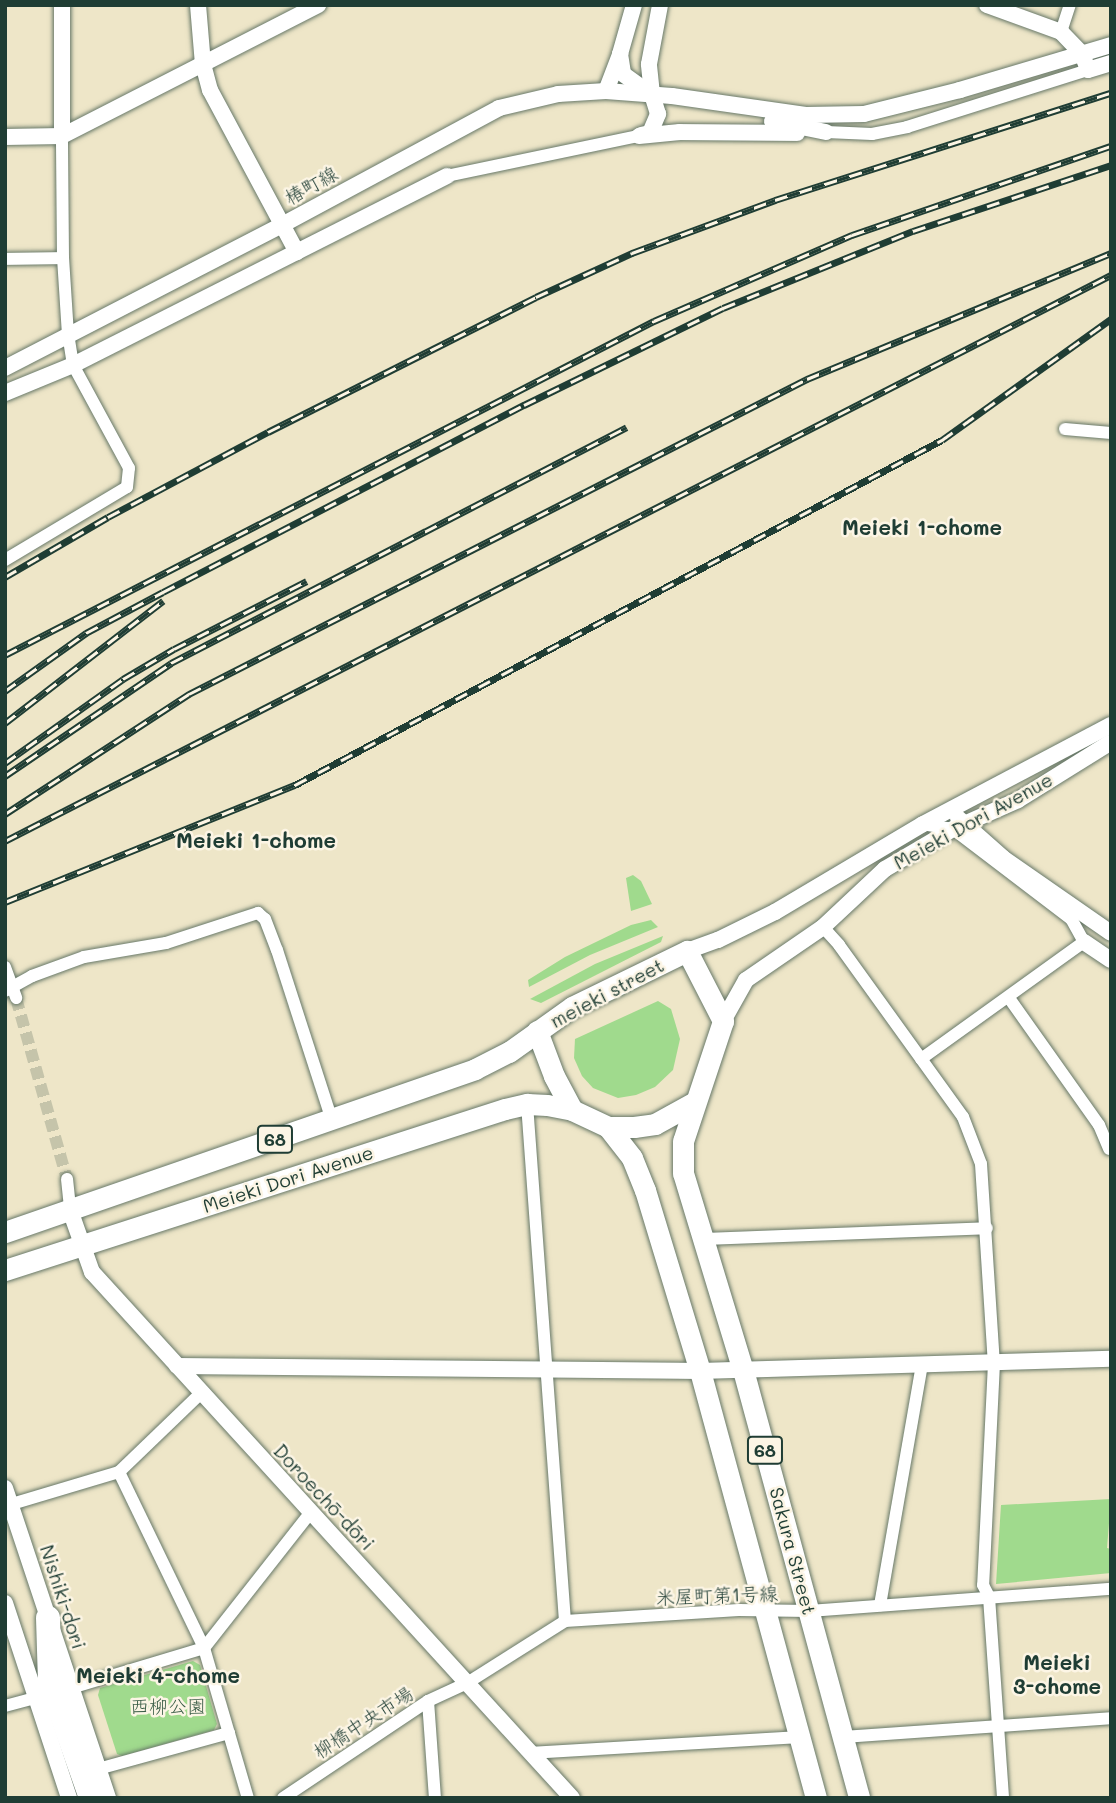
<!DOCTYPE html>
<meta charset="utf-8">
<style>
body{margin:0}
#map{position:relative;width:1116px;height:1803px;overflow:hidden;background:#eee6c8;font-family:Mali,"Klee One",sans-serif}
div>[style]{position:absolute}
.green>*{inset:0;background:#a0da8d}
.minor-tunnel>*{height:12px;margin-top:-6px;transform-origin:0;background:repeating-linear-gradient(90deg,#c5c4aa 0 12px,transparent 0 18px)}
.roads{filter:drop-shadow(0 0 2px #677868) drop-shadow(0 0 2px #677868)}
.minor>*{height:12px;margin:-6px;padding:0 6px;transform-origin:6px;border-radius:6px;background:#fff}
.tertiary>*{height:16px;margin:-8px;padding:0 8px;transform-origin:8px;border-radius:8px;background:#fff}
.primary>*{height:21px;margin:-10.5px;padding:0 10.5px;transform-origin:10.5px;border-radius:10.5px;background:#fff}
.motorway>*{height:24px;margin:-12px;padding:0 12px;transform-origin:12px;border-radius:12px;background:#fff}
.rail>*{height:7px;margin-top:-3.5px;transform-origin:0;background:repeating-linear-gradient(90deg,#fcf5e5 0 13px,#1f3d34 0 26px);box-sizing:border-box;border-block:2px solid #1f3d34}
span{translate:-50% -50%;white-space:nowrap;text-align:center;line-height:1.15;-webkit-text-stroke:5px #fcf5e5;paint-order:stroke}
.shield-label span{padding:2px 5px;background:#fcf5e5;border:2px solid;border-radius:5px;-webkit-text-stroke-width:0}
.shield-label{font-size:18px;color:#1f3d34;font-weight:700}
.street-label{font-size:19px;color:#1f3d34}
.park-label{font-size:19px;color:#395c46}
.neighbourhood-label{font-size:21px;color:#1f3d34;font-weight:700}
.frame{position:absolute;inset:0;border:7px solid #1f3d34;pointer-events:none}
</style>
<div id="map">
<div class="green">
<div style="clip-path:polygon(633px 875px,641px 881px,652px 904px,631px 911px,626px 878px)"></div>
<div style="clip-path:polygon(651px 920px,658px 927px,590px 955px,529px 987px,528px 980px,565px 957px,631px 925px)"></div>
<div style="clip-path:polygon(663px 936px,661px 942px,541px 1003px,530px 999px,595px 964px)"></div>
<div style="clip-path:polygon(658px 1001px,671px 1009px,680px 1039px,673px 1070px,655px 1087px,636px 1095px,618px 1098px,593px 1088px,582px 1076px,574px 1058px,575px 1039px)"></div>
<div style="clip-path:polygon(1111px 1499px,1107px 1548px,1111px 1549px,1111px 1573px,996px 1584px,1001px 1505px)"></div>
<div style="clip-path:polygon(193px 1661px,200px 1665px,217px 1724px,214px 1730px,122px 1756px,117px 1754px,98px 1695px,100px 1688px)"></div>
</div>
<div class="minor-tunnel">
<div style="left:16px;top:998px;width:188px;rotate:74.3deg"></div>
</div>
<div class="roads">
<div class="minor">
<div style="left:1061px;top:32px;width:28px;rotate:-72deg"></div>
<div style="left:826px;top:132px;width:46px;rotate:2.5deg"></div>
<div style="left:872px;top:134px;width:36px;rotate:-11deg"></div>
<div style="left:907px;top:127px;width:190px;rotate:-17.5deg"></div>
<div style="left:447px;top:176px;width:196px;rotate:-11.8deg"></div>
<div style="left:5px;top:259px;width:58px;rotate:-1deg"></div>
<div style="left:1065px;top:429px;width:46px;rotate:5deg"></div>
<div style="left:5px;top:560px;width:142px;rotate:-30.9deg"></div>
<div style="left:127px;top:487px;width:19px;rotate:-84deg"></div>
<div style="left:129px;top:468px;width:117px;rotate:-118.5deg"></div>
<div style="left:73px;top:365px;width:30px;rotate:-99deg"></div>
<div style="left:68px;top:335px;width:77px;rotate:-93.7deg"></div>
<div style="left:63px;top:258px;width:122px;rotate:-90.5deg"></div>
<div style="left:823px;top:927px;width:24px;rotate:48deg"></div>
<div style="left:839px;top:945px;width:212px;rotate:54.2deg"></div>
<div style="left:963px;top:1117px;width:50px;rotate:69deg"></div>
<div style="left:981px;top:1164px;width:199px;rotate:86.3deg"></div>
<div style="left:994px;top:1363px;width:222px;rotate:92.8deg"></div>
<div style="left:983px;top:1585px;width:13px;rotate:63deg"></div>
<div style="left:989px;top:1597px;width:201px;rotate:86deg"></div>
<div style="left:5px;top:967px;width:33px;rotate:70deg"></div>
<div style="left:5px;top:991px;width:31px;rotate:-29deg"></div>
<div style="left:32px;top:976px;width:55px;rotate:-20.1deg"></div>
<div style="left:84px;top:957px;width:83px;rotate:-9.7deg"></div>
<div style="left:166px;top:943px;width:97px;rotate:-18.1deg"></div>
<div style="left:258px;top:913px;width:9px;rotate:41deg"></div>
<div style="left:265px;top:919px;width:33px;rotate:69deg"></div>
<div style="left:277px;top:950px;width:179px;rotate:72.1deg"></div>
<div style="left:1009px;top:998px;width:156px;rotate:54.7deg"></div>
<div style="left:1099px;top:1125px;width:26px;rotate:67deg"></div>
<div style="left:921px;top:1059px;width:201px;rotate:-35.7deg"></div>
<div style="left:1084px;top:942px;width:26px;rotate:-119deg"></div>
<div style="left:1071px;top:919px;width:148px;rotate:-142.7deg"></div>
<div style="left:953px;top:829px;width:30px;rotate:-171deg"></div>
<div style="left:527px;top:1104px;width:518px;rotate:85.8deg"></div>
<div style="left:67px;top:1179px;width:31px;rotate:84deg"></div>
<div style="left:704px;top:1239px;width:283px;rotate:-2.2deg"></div>
<div style="left:119px;top:1472px;width:195px;rotate:64.2deg"></div>
<div style="left:204px;top:1648px;width:156px;rotate:73.7deg"></div>
<div style="left:5px;top:1506px;width:119px;rotate:-16.6deg"></div>
<div style="left:119px;top:1472px;width:112px;rotate:-43.9deg"></div>
<div style="left:880px;top:1605px;width:244px;rotate:-80.1deg"></div>
<div style="left:71px;top:1688px;width:139px;rotate:-16.7deg"></div>
<div style="left:204px;top:1648px;width:173px;rotate:-51.8deg"></div>
<div style="left:428px;top:1701px;width:97px;rotate:85.9deg"></div>
<div style="left:5px;top:1706px;width:31px;rotate:-15deg"></div>
<div style="left:842px;top:1737px;width:270px;rotate:-4deg"></div>
<div style="left:531px;top:1753px;width:268px;rotate:-3.4deg"></div>
<div style="left:98px;top:1769px;width:136px;rotate:-15.4deg"></div>
<div style="left:283px;top:1798px;width:174px;rotate:-33.8deg"></div>
<div style="left:428px;top:1701px;width:43px;rotate:-24.8deg"></div>
<div style="left:467px;top:1683px;width:116px;rotate:-32.3deg"></div>
<div style="left:565px;top:1621px;width:174px;rotate:-3.6deg"></div>
<div style="left:739px;top:1610px;width:70px;rotate:0.8deg"></div>
<div style="left:809px;top:1611px;width:303px;rotate:-4.2deg"></div>
</div>
<div class="tertiary">
<div style="left:62px;top:5px;width:131px;rotate:90deg"></div>
<div style="left:198px;top:5px;width:59px;rotate:85.2deg"></div>
<div style="left:203px;top:64px;width:27px;rotate:75deg"></div>
<div style="left:210px;top:90px;width:184px;rotate:61.8deg"></div>
<div style="left:987px;top:5px;width:79px;rotate:20deg"></div>
<div style="left:1061px;top:32px;width:30px;rotate:46deg"></div>
<div style="left:1082px;top:54px;width:17px;rotate:69deg"></div>
<div style="left:1088px;top:70px;width:24px;rotate:-17deg"></div>
<div style="left:620px;top:54px;width:20px;rotate:81deg"></div>
<div style="left:623px;top:74px;width:29px;rotate:36deg"></div>
<div style="left:606px;top:91px;width:40px;rotate:-69deg"></div>
<div style="left:620px;top:54px;width:51px;rotate:-74.1deg"></div>
<div style="left:772px;top:121px;width:55px;rotate:11.5deg"></div>
<div style="left:641px;top:135px;width:9px;rotate:-13deg"></div>
<div style="left:650px;top:133px;width:21px;rotate:-67deg"></div>
<div style="left:658px;top:114px;width:21px;rotate:-107deg"></div>
<div style="left:652px;top:94px;width:30px;rotate:-96deg"></div>
<div style="left:649px;top:64px;width:60px;rotate:-79.4deg"></div>
<div style="left:639px;top:136px;width:41px;rotate:-5.6deg"></div>
<div style="left:680px;top:132px;width:117px;rotate:0.5deg"></div>
<div style="left:5px;top:137px;width:57px;rotate:-1deg"></div>
<div style="left:62px;top:136px;width:288px;rotate:-27.1deg"></div>
<div style="left:5px;top:368px;width:312px;rotate:-27.3deg"></div>
<div style="left:282px;top:225px;width:247px;rotate:-28.3deg"></div>
<div style="left:499px;top:108px;width:61px;rotate:-13.3deg"></div>
<div style="left:558px;top:94px;width:48px;rotate:-3.6deg"></div>
<div style="left:606px;top:91px;width:66px;rotate:4.3deg"></div>
<div style="left:672px;top:96px;width:135px;rotate:8.1deg"></div>
<div style="left:806px;top:115px;width:58px;rotate:-1deg"></div>
<div style="left:864px;top:114px;width:99px;rotate:-14deg"></div>
<div style="left:960px;top:90px;width:158px;rotate:-16.6deg"></div>
<div style="left:5px;top:393px;width:74px;rotate:-22.4deg"></div>
<div style="left:73px;top:365px;width:419px;rotate:-26.8deg"></div>
<div style="left:958px;top:818px;width:60px;rotate:41.6deg"></div>
<div style="left:1003px;top:858px;width:131px;rotate:34.8deg"></div>
<div style="left:1084px;top:942px;width:32px;rotate:34deg"></div>
<div style="left:687px;top:951px;width:33px;rotate:-20deg"></div>
<div style="left:718px;top:940px;width:64px;rotate:-26.2deg"></div>
<div style="left:775px;top:912px;width:172px;rotate:-30.7deg"></div>
<div style="left:923px;top:824px;width:212px;rotate:-27.8deg"></div>
<div style="left:723px;top:1021px;width:47px;rotate:-60.7deg"></div>
<div style="left:746px;top:980px;width:93px;rotate:-34.5deg"></div>
<div style="left:823px;top:927px;width:85px;rotate:-43.1deg"></div>
<div style="left:885px;top:869px;width:79px;rotate:-30.5deg"></div>
<div style="left:953px;top:829px;width:71px;rotate:-24deg"></div>
<div style="left:1018px;top:800px;width:110px;rotate:-31.9deg"></div>
<div style="left:70px;top:1210px;width:66px;rotate:70.5deg"></div>
<div style="left:92px;top:1272px;width:712px;rotate:47.62deg"></div>
<div style="left:177px;top:1366px;width:523px;rotate:0.55deg"></div>
<div style="left:700px;top:1371px;width:411px;rotate:-1.7deg"></div>
<div style="left:5px;top:1488px;width:327px;rotate:71.6deg"></div>
<div style="left:5px;top:1603px;width:205px;rotate:71.8deg"></div>
</div>
<div class="primary">
<div style="left:537px;top:1031px;width:48px;rotate:69.3deg"></div>
<div style="left:554px;top:1076px;width:38px;rotate:62deg"></div>
<div style="left:608px;top:1127px;width:39px;rotate:52deg"></div>
<div style="left:632px;top:1158px;width:35px;rotate:68deg"></div>
<div style="left:645px;top:1190px;width:189px;rotate:73.1deg"></div>
<div style="left:700px;top:1371px;width:442px;rotate:74.8deg"></div>
<div style="left:5px;top:1232px;width:497px;rotate:-19.1deg"></div>
<div style="left:475px;top:1069px;width:38px;rotate:-27deg"></div>
<div style="left:509px;top:1052px;width:77px;rotate:-35.5deg"></div>
<div style="left:572px;top:1007px;width:128px;rotate:-26deg"></div>
<div style="left:687px;top:951px;width:79px;rotate:62.8deg"></div>
<div style="left:723px;top:1021px;width:126px;rotate:108.4deg"></div>
<div style="left:683px;top:1141px;width:32px;rotate:90deg"></div>
<div style="left:683px;top:1173px;width:206px;rotate:73.1deg"></div>
<div style="left:743px;top:1370px;width:443px;rotate:74.8deg"></div>
<div style="left:5px;top:1270px;width:525px;rotate:-17.85deg"></div>
<div style="left:505px;top:1109px;width:23px;rotate:-13deg"></div>
<div style="left:527px;top:1104px;width:20px;rotate:3deg"></div>
<div style="left:547px;top:1105px;width:25px;rotate:11deg"></div>
<div style="left:572px;top:1110px;width:40px;rotate:25deg"></div>
<div style="left:608px;top:1127px;width:26px"></div>
<div style="left:634px;top:1127px;width:21px;rotate:-8deg"></div>
<div style="left:655px;top:1124px;width:43px;rotate:-28.9deg"></div>
</div>
<div class="motorway">
<div style="left:48px;top:1618px;width:64px;rotate:88.2deg"></div>
<div style="left:50px;top:1682px;width:123px;rotate:70.5deg"></div>
</div>
</div>
<div class="rail">
<div style="left:5px;top:577px;width:119px;rotate:-30.2deg"></div>
<div style="left:108px;top:517px;width:181px;rotate:-28deg"></div>
<div style="left:268px;top:432px;width:300px;rotate:-26.7deg"></div>
<div style="left:536px;top:297px;width:106px;rotate:-24.6deg"></div>
<div style="left:632px;top:253px;width:153px;rotate:-20.3deg"></div>
<div style="left:775px;top:200px;width:353px;rotate:-17.7deg"></div>
<div style="left:5px;top:655px;width:730px;rotate:-27.23deg"></div>
<div style="left:654px;top:321px;width:216px;rotate:-23.5deg"></div>
<div style="left:852px;top:235px;width:274px;rotate:-19deg"></div>
<div style="left:5px;top:691px;width:100px;rotate:-35.6deg"></div>
<div style="left:86px;top:633px;width:87px;rotate:-28deg"></div>
<div style="left:163px;top:592px;width:407px;rotate:-27.4deg"></div>
<div style="left:524px;top:405px;width:221px;rotate:-26deg"></div>
<div style="left:723px;top:308px;width:205px;rotate:-22.1deg"></div>
<div style="left:913px;top:231px;width:209px;rotate:-18.4deg"></div>
<div style="left:5px;top:723px;width:200px;rotate:-37.7deg"></div>
<div style="left:5px;top:763px;width:145px;rotate:-35.4deg"></div>
<div style="left:123px;top:679px;width:59px;rotate:-30.5deg"></div>
<div style="left:174px;top:649px;width:149px;rotate:-27.1deg"></div>
<div style="left:5px;top:776px;width:201px;rotate:-34.2deg"></div>
<div style="left:171px;top:663px;width:513px;rotate:-27.36deg"></div>
<div style="left:5px;top:814px;width:220px;rotate:-33.1deg"></div>
<div style="left:189px;top:694px;width:694px;rotate:-27.01deg"></div>
<div style="left:807px;top:379px;width:329px;rotate:-22.5deg"></div>
<div style="left:5px;top:841px;width:1242px;rotate:-27.1deg"></div>
<div style="left:5px;top:902px;width:313px;rotate:-22deg"></div>
<div style="left:295px;top:785px;width:733px;rotate:-28.07deg"></div>
<div style="left:942px;top:440px;width:208px;rotate:-35.6deg"></div>
</div>
<div class="shield-label">
<span style="left:275px;top:1139px">68</span>
<span style="left:765px;top:1450px">68</span>
</div>
<div class="street-label">
<span style="left:311px;top:185px;rotate:-29deg">椿町線</span>
<span style="left:973px;top:821px;rotate:-29deg">Meieki Dori Avenue</span>
<span style="left:607px;top:993px;rotate:-28deg">meieki street</span>
<span style="left:288px;top:1179px;rotate:-18deg">Meieki Dori Avenue</span>
<span style="left:324px;top:1497px;rotate:47deg">Doroechō-dōri</span>
<span style="left:793px;top:1551px;rotate:75deg">Sakura Street</span>
<span style="left:717px;top:1595px;rotate:-2deg">米屋町第1号線</span>
<span style="left:63px;top:1597px;rotate:72deg">Nishiki-dori</span>
<span style="left:363px;top:1722px;rotate:-33deg">柳橋中央市場</span>
</div>
<div class="park-label">
<span style="left:168px;top:1706px">西柳公園</span>
</div>
<div class="neighbourhood-label">
<span style="left:922px;top:527px">Meieki 1-chome</span>
<span style="left:256px;top:840px">Meieki 1-chome</span>
<span style="left:1057px;top:1674px">Meieki<br>3-chome</span>
<span style="left:158px;top:1675px">Meieki 4-chome</span>
</div>
<div class="frame"></div>
</div>
